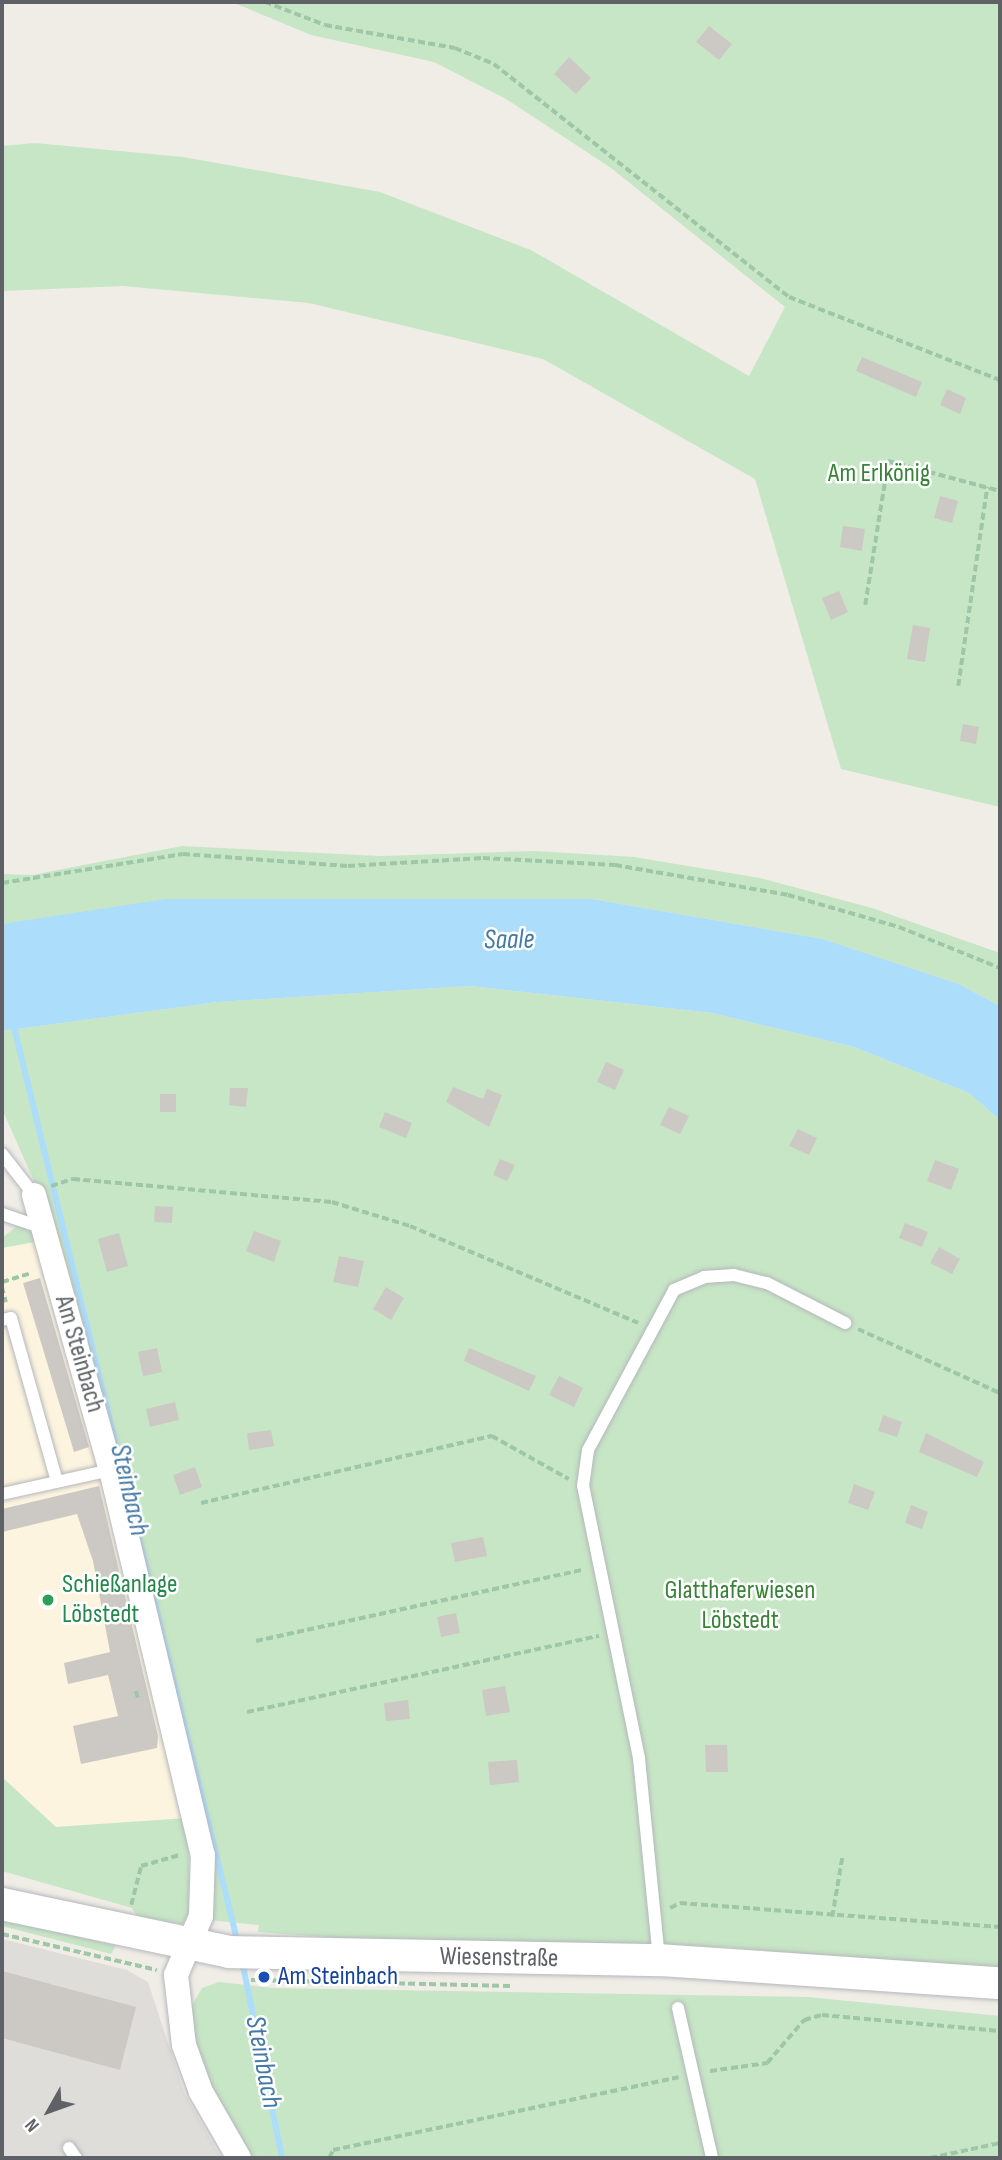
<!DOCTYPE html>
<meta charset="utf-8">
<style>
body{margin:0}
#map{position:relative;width:1002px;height:2160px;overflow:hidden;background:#f0ede7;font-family:"Sofia Sans Condensed",sans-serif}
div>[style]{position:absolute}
.commercial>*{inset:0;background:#fdf4df}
.industrial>*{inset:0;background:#dfddd9}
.green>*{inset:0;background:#c7e6c5}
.water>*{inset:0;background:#acddfb}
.stream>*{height:6px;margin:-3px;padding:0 3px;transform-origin:3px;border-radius:3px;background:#acddfb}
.building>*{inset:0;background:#ccc8c4}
.path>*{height:3.5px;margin-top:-1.75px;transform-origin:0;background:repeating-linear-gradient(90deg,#9ec7a7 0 7px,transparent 0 10.5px)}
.roads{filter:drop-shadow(0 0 2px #b4b7bb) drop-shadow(0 0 2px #b4b7bb)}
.service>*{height:12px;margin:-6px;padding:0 6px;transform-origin:6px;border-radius:6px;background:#fff}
.minor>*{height:24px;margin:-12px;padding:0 12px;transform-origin:12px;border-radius:12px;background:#fff}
.tertiary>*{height:32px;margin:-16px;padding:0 16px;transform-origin:16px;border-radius:16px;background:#fff}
.dots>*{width:19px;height:19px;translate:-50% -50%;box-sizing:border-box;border:4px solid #fff;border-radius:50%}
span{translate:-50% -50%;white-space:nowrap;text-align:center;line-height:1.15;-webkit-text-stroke:5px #fff;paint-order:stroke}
.park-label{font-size:26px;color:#398339}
.street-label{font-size:26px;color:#5e6266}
.leisure-label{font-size:26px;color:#27864d}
.left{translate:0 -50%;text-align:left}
.transit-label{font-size:26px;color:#164399}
.water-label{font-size:28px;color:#4579a5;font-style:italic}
.frame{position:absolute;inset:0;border:4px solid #5e6266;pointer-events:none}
.north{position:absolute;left:14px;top:2076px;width:70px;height:70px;-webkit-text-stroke:5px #fff;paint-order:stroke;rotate:230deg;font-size:19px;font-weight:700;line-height:28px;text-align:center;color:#5e6266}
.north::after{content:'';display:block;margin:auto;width:24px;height:32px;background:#5e6266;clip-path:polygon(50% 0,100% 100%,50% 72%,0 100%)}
</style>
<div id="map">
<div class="commercial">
<div style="clip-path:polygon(40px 1241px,188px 1818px,55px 1827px,2px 1777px,2px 1248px)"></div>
</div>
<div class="industrial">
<div style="clip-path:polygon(2px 1939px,127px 1970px,148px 1982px,184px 2092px,221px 2158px,2px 2158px)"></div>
</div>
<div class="green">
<div style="clip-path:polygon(232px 2px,1000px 2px,1000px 807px,841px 769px,755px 479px,543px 359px,309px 303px,123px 286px,2px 291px,2px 146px,35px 143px,183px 157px,380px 192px,531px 250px,749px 376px,785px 307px,611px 168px,506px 99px,434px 62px,311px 35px)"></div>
<div style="clip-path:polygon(182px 846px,380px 856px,535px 851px,634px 857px,760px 878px,872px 908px,1000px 953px,1000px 1006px,959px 984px,823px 939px,592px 899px,351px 900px,2px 924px,2px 874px,32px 875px)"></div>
<div style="clip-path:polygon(470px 986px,712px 1013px,854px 1047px,969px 1093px,1000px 1120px,1000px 1971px,725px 1947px,380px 1941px,258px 1932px,259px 1925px,209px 1920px,50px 1217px,2px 1109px,2px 1031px,218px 1002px)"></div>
<div style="clip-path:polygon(17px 1226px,32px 1230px,40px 1241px,2px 1248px,2px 1238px)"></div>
<div style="clip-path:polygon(2px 1777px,56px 1827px,188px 1818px,190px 1918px,182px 1924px,137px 1916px,132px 1908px,2px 1871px)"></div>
<div style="clip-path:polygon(2px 1918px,49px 1929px,116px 1946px,111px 1954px,2px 1926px)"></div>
<div style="clip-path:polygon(219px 1982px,273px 1988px,808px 1997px,1000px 2016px,1000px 2158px,251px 2158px,202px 2069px,189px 2011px,202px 1988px)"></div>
</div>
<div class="water">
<div style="clip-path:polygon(166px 899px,592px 899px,823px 939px,959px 984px,1000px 1006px,1000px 1120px,969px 1093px,854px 1047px,712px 1013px,470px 986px,218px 1002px,2px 1031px,2px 924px)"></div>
</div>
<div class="stream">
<div style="left:13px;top:1023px;width:948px;rotate:76.27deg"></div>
<div style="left:242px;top:1961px;width:201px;rotate:78.5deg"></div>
</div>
<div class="building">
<div style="clip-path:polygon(709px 26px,732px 44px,719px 60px,696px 42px)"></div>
<div style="clip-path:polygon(569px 57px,591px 78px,576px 94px,554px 74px)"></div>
<div style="clip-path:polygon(862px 357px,922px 382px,916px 397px,856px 371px)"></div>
<div style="clip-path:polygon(947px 389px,966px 398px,960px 414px,940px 405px)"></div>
<div style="clip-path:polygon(940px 496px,958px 501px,952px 523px,934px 518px)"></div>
<div style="clip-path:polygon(843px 526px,865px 529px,862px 551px,840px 547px)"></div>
<div style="clip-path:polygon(839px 591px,848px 612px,831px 620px,822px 598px)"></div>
<div style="clip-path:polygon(913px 625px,930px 628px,925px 662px,907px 659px)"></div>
<div style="clip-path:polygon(963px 724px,979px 727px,976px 744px,960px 741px)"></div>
<div style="clip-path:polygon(606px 1062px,624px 1070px,615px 1090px,597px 1082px)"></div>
<div style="clip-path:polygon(453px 1087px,483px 1099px,487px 1089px,502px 1095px,489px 1127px,446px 1102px)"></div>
<div style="clip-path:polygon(230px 1088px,248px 1088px,246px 1107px,229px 1105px)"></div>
<div style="clip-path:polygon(160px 1094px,176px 1094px,176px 1112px,160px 1112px)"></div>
<div style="clip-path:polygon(669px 1107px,689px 1116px,680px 1134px,660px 1125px)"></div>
<div style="clip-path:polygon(385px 1112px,412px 1123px,406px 1138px,379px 1127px)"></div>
<div style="clip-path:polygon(798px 1129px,817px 1138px,809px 1155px,789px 1146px)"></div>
<div style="clip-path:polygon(500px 1159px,515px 1165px,507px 1181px,493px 1175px)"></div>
<div style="clip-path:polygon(935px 1160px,959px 1169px,951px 1190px,927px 1181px)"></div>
<div style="clip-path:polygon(155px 1206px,173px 1207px,172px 1223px,154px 1222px)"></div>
<div style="clip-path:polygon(905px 1223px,928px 1232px,922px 1247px,899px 1238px)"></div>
<div style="clip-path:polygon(254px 1231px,281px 1241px,274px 1262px,246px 1251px)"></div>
<div style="clip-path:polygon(119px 1233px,128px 1266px,107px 1272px,98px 1239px)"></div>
<div style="clip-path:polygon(939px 1247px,960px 1259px,952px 1274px,930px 1263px)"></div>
<div style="clip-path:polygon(339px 1256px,364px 1261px,358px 1287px,333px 1282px)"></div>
<div style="clip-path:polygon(40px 1278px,89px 1447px,74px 1452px,23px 1283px)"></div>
<div style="clip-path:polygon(386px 1287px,404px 1298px,391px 1320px,373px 1309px)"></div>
<div style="clip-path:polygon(157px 1348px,162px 1372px,143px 1376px,138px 1352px)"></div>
<div style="clip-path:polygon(469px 1348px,536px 1376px,529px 1391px,464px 1361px)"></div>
<div style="clip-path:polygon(559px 1376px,583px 1388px,574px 1407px,549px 1395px)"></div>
<div style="clip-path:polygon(175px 1402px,179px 1420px,150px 1427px,146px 1409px)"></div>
<div style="clip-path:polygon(883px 1415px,902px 1422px,897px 1437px,878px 1431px)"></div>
<div style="clip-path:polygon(271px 1430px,274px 1446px,249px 1450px,247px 1433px)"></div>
<div style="clip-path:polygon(926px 1433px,984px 1462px,977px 1477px,919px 1452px)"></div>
<div style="clip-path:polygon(195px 1467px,202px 1487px,180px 1495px,173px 1475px)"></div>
<div style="clip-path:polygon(854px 1484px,875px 1492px,868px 1510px,848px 1503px)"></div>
<div style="clip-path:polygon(99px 1486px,158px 1736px,157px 1748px,81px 1764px,73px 1726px,118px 1716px,108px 1675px,68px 1684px,64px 1663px,110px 1652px,93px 1561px,77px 1514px,2px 1532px,2px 1509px)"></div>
<div style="clip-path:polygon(911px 1505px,928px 1512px,922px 1529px,905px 1523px)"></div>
<div style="clip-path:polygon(483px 1537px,487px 1556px,455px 1562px,451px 1543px)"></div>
<div style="clip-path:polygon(456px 1613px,460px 1633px,441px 1637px,437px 1617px)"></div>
<div style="clip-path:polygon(505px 1686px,510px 1712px,486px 1716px,482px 1690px)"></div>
<div style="clip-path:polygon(408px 1700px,410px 1719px,386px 1721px,384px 1703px)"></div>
<div style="clip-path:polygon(705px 1745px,727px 1745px,728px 1772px,706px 1772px)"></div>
<div style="clip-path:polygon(517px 1760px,519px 1782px,490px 1785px,488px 1762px)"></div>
<div style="clip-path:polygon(2px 1971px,136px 2007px,120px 2070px,2px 2038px)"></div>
</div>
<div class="path">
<div style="left:265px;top:2px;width:64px;rotate:21deg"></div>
<div style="left:325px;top:25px;width:132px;rotate:10deg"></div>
<div style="left:455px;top:48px;width:42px;rotate:22.3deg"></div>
<div style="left:494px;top:64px;width:376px;rotate:38.3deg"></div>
<div style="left:789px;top:297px;width:227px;rotate:21.5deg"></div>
<div style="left:865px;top:605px;width:146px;rotate:-80.9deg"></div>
<div style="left:888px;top:461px;width:116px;rotate:15deg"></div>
<div style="left:958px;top:686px;width:201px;rotate:-81.7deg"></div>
<div style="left:2px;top:883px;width:183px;rotate:-9.1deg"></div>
<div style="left:183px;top:854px;width:165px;rotate:4.2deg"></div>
<div style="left:348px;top:866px;width:135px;rotate:-3.4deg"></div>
<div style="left:483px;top:858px;width:132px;rotate:3deg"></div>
<div style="left:615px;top:865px;width:176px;rotate:9.8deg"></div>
<div style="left:788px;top:895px;width:116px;rotate:16.1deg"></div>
<div style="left:899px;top:927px;width:109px;rotate:22.1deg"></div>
<div style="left:51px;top:1186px;width:23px;rotate:-18deg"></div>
<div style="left:73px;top:1179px;width:260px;rotate:5.1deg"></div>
<div style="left:332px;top:1202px;width:82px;rotate:17.1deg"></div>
<div style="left:410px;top:1226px;width:248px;rotate:23deg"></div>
<div style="left:2px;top:1282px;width:31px;rotate:-17deg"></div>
<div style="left:2px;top:1287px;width:16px;rotate:75deg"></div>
<div style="left:858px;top:1329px;width:156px;rotate:24.3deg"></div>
<div style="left:201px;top:1503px;width:299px;rotate:-13deg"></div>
<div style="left:492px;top:1436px;width:88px;rotate:29.2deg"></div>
<div style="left:256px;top:1641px;width:335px;rotate:-12.3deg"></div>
<div style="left:136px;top:1691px;width:10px;rotate:73deg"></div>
<div style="left:247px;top:1712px;width:360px;rotate:-12.2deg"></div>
<div style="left:131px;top:1905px;width:40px;rotate:-75.6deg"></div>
<div style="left:141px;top:1866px;width:40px;rotate:-16deg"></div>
<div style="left:670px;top:1908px;width:11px;rotate:-27deg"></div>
<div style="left:680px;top:1903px;width:321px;rotate:4.3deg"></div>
<div style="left:832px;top:1917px;width:60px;rotate:-80.4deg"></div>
<div style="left:2px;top:1934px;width:159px;rotate:13.1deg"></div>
<div style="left:251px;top:1980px;width:262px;rotate:1.3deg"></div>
<div style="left:710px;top:2071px;width:58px;rotate:-8deg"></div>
<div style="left:767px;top:2063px;width:57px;rotate:-49.3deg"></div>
<div style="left:804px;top:2020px;width:19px;rotate:-16deg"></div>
<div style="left:822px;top:2015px;width:179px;rotate:5.1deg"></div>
<div style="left:329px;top:2158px;width:9px;rotate:-63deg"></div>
<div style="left:333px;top:2150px;width:353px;rotate:-11.9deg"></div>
<div style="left:930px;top:2158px;width:72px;rotate:-12.1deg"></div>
</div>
<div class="roads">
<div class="service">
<div style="left:2px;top:1154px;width:52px;rotate:52deg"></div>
<div style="left:2px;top:1214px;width:43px;rotate:18.9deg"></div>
<div style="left:2px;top:1320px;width:9px;rotate:-13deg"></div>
<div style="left:11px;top:1318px;width:170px;rotate:74.3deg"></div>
<div style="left:2px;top:1494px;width:112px;rotate:-12.4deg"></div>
<div style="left:659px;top:1959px;width:202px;rotate:-95.7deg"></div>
<div style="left:639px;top:1758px;width:278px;rotate:-101.6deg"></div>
<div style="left:583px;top:1486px;width:36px;rotate:-82deg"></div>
<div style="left:588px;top:1450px;width:182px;rotate:-61.7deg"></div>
<div style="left:674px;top:1290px;width:33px;rotate:-23deg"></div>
<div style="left:704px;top:1277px;width:30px;rotate:-4deg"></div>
<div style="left:734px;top:1275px;width:34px;rotate:14deg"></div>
<div style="left:767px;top:1283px;width:88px;rotate:27.1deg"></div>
<div style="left:678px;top:2008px;width:154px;rotate:77.2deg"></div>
<div style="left:69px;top:2148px;width:12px;rotate:55deg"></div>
</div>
<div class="minor">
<div style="left:34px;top:1195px;width:286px;rotate:74.4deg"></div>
<div style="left:111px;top:1470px;width:396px;rotate:76.6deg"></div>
<div style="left:203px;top:1855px;width:61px;rotate:91.9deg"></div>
<div style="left:201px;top:1916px;width:64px;rotate:113deg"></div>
<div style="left:176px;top:1975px;width:70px;rotate:83.5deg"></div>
<div style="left:184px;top:2045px;width:50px;rotate:70.1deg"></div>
<div style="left:201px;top:2092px;width:76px;rotate:60.1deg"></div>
</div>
<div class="tertiary">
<div style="left:2px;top:1904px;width:232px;rotate:11.9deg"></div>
<div style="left:229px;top:1952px;width:430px;rotate:1.1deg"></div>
<div style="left:659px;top:1960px;width:342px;rotate:3.9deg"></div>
</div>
</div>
<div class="dots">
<div style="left:48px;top:1600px;background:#2e9e5b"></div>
<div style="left:264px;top:1977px;background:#1a4fb4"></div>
</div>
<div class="park-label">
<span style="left:879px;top:474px">Am Erlkönig</span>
<span style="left:740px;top:1606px">Glatthaferwiesen<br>Löbstedt</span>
</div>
<div class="street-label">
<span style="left:79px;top:1354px;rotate:74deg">Am Steinbach</span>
<span style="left:499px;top:1958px;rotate:1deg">Wiesenstraße</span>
</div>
<div class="leisure-label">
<span class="left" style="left:62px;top:1600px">Schießanlage<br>Löbstedt</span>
</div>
<div class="transit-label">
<span class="left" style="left:278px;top:1977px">Am Steinbach</span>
</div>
<div class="water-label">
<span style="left:509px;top:940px;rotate:-1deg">Saale</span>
<span style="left:129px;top:1490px;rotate:77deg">Steinbach</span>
<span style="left:263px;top:2062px;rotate:79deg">Steinbach</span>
</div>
<div class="frame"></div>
<div class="north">N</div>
</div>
